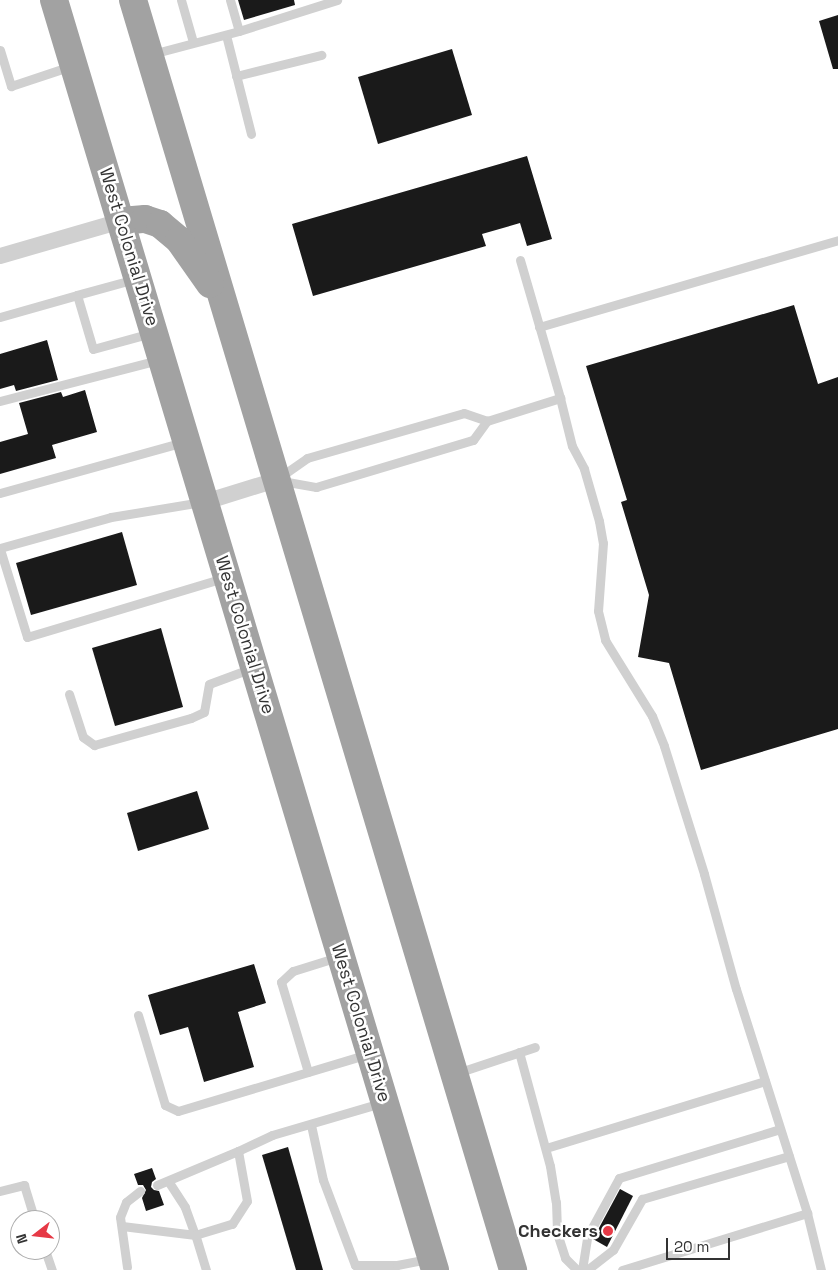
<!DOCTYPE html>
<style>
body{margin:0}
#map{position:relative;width:838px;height:1270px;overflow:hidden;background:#fff;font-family:"Space Grotesk",sans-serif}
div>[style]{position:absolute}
.building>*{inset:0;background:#1a1a1a}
.service>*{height:9px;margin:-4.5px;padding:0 4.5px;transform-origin:4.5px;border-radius:4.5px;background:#d0d0d0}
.minor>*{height:16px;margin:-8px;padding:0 8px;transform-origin:8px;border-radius:8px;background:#d0d0d0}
.trunk>*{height:28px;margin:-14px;padding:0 14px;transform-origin:14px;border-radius:14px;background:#a2a2a2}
.dots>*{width:14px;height:14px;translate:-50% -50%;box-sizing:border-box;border:2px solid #fff;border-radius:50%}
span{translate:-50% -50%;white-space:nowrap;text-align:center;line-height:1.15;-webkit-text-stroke:5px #fff;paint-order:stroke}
.street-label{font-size:18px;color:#333}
.poi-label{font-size:18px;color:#333;font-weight:700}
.right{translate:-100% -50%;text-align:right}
.north{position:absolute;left:10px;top:1210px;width:50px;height:50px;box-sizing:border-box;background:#fff;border:1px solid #adadad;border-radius:50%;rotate:254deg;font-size:14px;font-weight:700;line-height:20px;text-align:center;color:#333}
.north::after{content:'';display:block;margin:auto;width:18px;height:22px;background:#e63946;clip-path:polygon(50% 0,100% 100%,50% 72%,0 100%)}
.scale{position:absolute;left:666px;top:1238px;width:64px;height:22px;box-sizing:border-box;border:2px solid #333;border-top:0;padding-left:6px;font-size:15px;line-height:18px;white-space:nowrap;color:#333;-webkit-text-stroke:4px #fff;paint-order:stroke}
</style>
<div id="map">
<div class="building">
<div style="clip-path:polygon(238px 0,294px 0,295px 5px,244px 20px)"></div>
<div style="clip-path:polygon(838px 15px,838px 69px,833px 69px,819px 21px)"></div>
<div style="clip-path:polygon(452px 49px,472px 115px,378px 144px,358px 77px)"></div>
<div style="clip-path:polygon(527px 156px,552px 239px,527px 246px,520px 223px,482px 234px,486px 246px,313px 296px,292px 224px)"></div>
<div style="clip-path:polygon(794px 305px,818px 384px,838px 377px,838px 729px,701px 770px,669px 663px,638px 657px,649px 595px,621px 502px,627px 500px,586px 366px)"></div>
<div style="clip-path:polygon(47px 340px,58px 380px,16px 391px,14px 385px,0 389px,0 354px)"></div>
<div style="clip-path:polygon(85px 390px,97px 432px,52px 445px,56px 458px,0 474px,0 442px,28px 434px,19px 403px,61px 392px,63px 397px)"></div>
<div style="clip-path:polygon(122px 532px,137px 585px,31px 615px,16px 563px)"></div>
<div style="clip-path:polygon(161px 628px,183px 707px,115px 726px,92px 648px)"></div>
<div style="clip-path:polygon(197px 791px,209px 829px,138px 851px,127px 813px)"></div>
<div style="clip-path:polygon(254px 964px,266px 1003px,238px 1012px,254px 1067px,204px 1082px,188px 1027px,160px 1035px,148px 995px)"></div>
<div style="clip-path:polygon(288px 1147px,323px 1270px,296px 1270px,262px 1155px)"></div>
<div style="clip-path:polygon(152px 1168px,156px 1179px,152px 1182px,151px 1187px,154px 1190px,159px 1191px,164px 1205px,146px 1211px,142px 1198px,146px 1190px,143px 1185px,138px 1185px,134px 1174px)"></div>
<div style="clip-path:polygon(620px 1189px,633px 1196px,607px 1247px,593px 1239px)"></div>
</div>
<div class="service">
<div style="left:181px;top:0;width:44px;rotate:74.1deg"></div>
<div style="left:230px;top:0;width:32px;rotate:74deg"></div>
<div style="left:226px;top:35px;width:102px;rotate:75.8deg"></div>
<div style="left:0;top:50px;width:38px;rotate:73deg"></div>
<div style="left:11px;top:86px;width:63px;rotate:-18.4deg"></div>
<div style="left:152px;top:54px;width:90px;rotate:-14.8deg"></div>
<div style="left:239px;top:31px;width:103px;rotate:-17.6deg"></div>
<div style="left:236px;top:76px;width:88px;rotate:-13.9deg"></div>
<div style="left:520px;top:260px;width:144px;rotate:73.8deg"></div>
<div style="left:560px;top:398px;width:49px;rotate:76deg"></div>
<div style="left:572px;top:446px;width:26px;rotate:62deg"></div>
<div style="left:584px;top:469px;width:54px;rotate:73.9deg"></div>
<div style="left:599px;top:521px;width:22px;rotate:80deg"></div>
<div style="left:603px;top:543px;width:68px;rotate:94.2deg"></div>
<div style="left:598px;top:611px;width:30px;rotate:76deg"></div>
<div style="left:605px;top:640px;width:89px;rotate:58.3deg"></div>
<div style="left:652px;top:716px;width:32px;rotate:68deg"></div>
<div style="left:664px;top:746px;width:134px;rotate:72.6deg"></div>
<div style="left:704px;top:874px;width:119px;rotate:74.5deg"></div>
<div style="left:736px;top:989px;width:235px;rotate:72.4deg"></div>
<div style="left:807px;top:1213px;width:59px;rotate:76.2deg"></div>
<div style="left:135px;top:279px;width:60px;rotate:164.6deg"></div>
<div style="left:77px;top:295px;width:56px;rotate:73.5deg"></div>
<div style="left:93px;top:349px;width:60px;rotate:-15.4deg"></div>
<div style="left:0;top:317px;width:80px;rotate:-15.9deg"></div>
<div style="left:539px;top:327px;width:311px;rotate:-16.2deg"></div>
<div style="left:0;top:401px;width:164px;rotate:-14.5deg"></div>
<div style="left:280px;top:477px;width:33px;rotate:-35deg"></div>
<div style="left:307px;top:458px;width:163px;rotate:-16deg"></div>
<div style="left:464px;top:413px;width:24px;rotate:19deg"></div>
<div style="left:487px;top:421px;width:77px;rotate:-17.5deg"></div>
<div style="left:282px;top:481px;width:35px;rotate:10deg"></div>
<div style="left:316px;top:487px;width:164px;rotate:-16.7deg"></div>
<div style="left:473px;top:440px;width:24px;rotate:-54deg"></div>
<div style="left:0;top:493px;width:191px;rotate:-15.5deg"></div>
<div style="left:0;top:548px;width:115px;rotate:-15.6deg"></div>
<div style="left:111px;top:517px;width:92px;rotate:-9.4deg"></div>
<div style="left:0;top:549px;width:92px;rotate:72.9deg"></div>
<div style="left:27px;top:637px;width:206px;rotate:-16.7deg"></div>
<div style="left:69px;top:694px;width:45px;rotate:72deg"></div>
<div style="left:83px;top:737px;width:14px;rotate:36deg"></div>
<div style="left:94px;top:745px;width:101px;rotate:-15.6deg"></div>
<div style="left:191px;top:718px;width:14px;rotate:-25deg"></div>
<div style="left:204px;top:712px;width:28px;rotate:-80deg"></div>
<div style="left:209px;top:684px;width:46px;rotate:-20.4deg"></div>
<div style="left:138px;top:1015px;width:94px;rotate:73.3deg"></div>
<div style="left:165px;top:1105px;width:14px;rotate:25deg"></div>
<div style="left:178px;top:1111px;width:198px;rotate:-16.7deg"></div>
<div style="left:519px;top:1052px;width:118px;rotate:74.8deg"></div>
<div style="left:550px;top:1166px;width:36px;rotate:81deg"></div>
<div style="left:556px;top:1202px;width:31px;rotate:88deg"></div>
<div style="left:557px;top:1233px;width:26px;rotate:72deg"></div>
<div style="left:565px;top:1258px;width:17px;rotate:45deg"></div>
<div style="left:308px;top:1072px;width:94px;rotate:-106.7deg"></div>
<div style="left:281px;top:982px;width:16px;rotate:-43deg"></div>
<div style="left:293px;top:971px;width:47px;rotate:-17.3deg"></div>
<div style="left:457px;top:1073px;width:82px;rotate:-18.4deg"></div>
<div style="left:311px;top:1125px;width:56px;rotate:77.7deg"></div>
<div style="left:323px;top:1180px;width:91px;rotate:69.4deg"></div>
<div style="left:355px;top:1265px;width:42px"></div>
<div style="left:397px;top:1265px;width:32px;rotate:-11deg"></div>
<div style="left:546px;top:1148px;width:229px;rotate:-17deg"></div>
<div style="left:157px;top:1185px;width:88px;rotate:-22.8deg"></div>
<div style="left:0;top:1191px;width:25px;rotate:-14deg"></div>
<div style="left:24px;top:1185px;width:37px;rotate:73deg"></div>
<div style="left:122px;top:1226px;width:74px;rotate:7deg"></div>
<div style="left:195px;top:1235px;width:30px;rotate:-110deg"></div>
<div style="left:185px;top:1207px;width:31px;rotate:-123deg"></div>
<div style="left:45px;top:1250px;width:21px;rotate:71deg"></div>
<div style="left:127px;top:1267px;width:50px;rotate:-98deg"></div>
<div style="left:120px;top:1217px;width:16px;rotate:-68deg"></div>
<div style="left:126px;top:1202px;width:18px;rotate:-38deg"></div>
<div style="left:206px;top:1270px;width:37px;rotate:-107deg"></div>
<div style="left:195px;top:1235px;width:39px;rotate:-17deg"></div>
<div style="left:232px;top:1224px;width:27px;rotate:-57deg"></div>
<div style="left:247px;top:1201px;width:51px;rotate:-100.2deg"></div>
<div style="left:238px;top:1151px;width:38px;rotate:-25deg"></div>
<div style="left:272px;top:1135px;width:114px;rotate:-16.4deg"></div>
<div style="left:582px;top:1270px;width:33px;rotate:-81deg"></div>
<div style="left:587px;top:1237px;width:67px;rotate:-61.5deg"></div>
<div style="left:619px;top:1178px;width:168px;rotate:-16.9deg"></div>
<div style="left:587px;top:1270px;width:33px;rotate:-38deg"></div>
<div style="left:613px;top:1250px;width:59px;rotate:-60.4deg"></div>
<div style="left:642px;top:1199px;width:153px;rotate:-16.3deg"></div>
<div style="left:622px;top:1270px;width:194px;rotate:-17.1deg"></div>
</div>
<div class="minor">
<div style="left:0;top:256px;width:126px;rotate:-16.1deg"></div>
<div style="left:205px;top:502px;width:74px;rotate:-17.2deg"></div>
</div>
<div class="trunk">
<div style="left:54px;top:0;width:1326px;rotate:73.3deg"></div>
<div style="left:133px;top:0;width:1326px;rotate:73.34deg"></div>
<div style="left:121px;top:221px;width:24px;rotate:-5deg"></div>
<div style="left:145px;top:219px;width:16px;rotate:18deg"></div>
<div style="left:160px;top:224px;width:25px;rotate:40deg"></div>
<div style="left:179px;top:240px;width:54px;rotate:54.8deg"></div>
</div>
<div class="dots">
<div style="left:608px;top:1231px;background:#e63946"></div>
</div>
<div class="street-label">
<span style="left:129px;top:247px;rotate:73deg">West Colonial Drive</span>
<span style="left:245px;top:635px;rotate:73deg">West Colonial Drive</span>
<span style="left:361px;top:1023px;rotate:73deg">West Colonial Drive</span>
</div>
<div class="poi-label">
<span class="right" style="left:598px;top:1231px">Checkers</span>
</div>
<div class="north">N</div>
<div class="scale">20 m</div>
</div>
